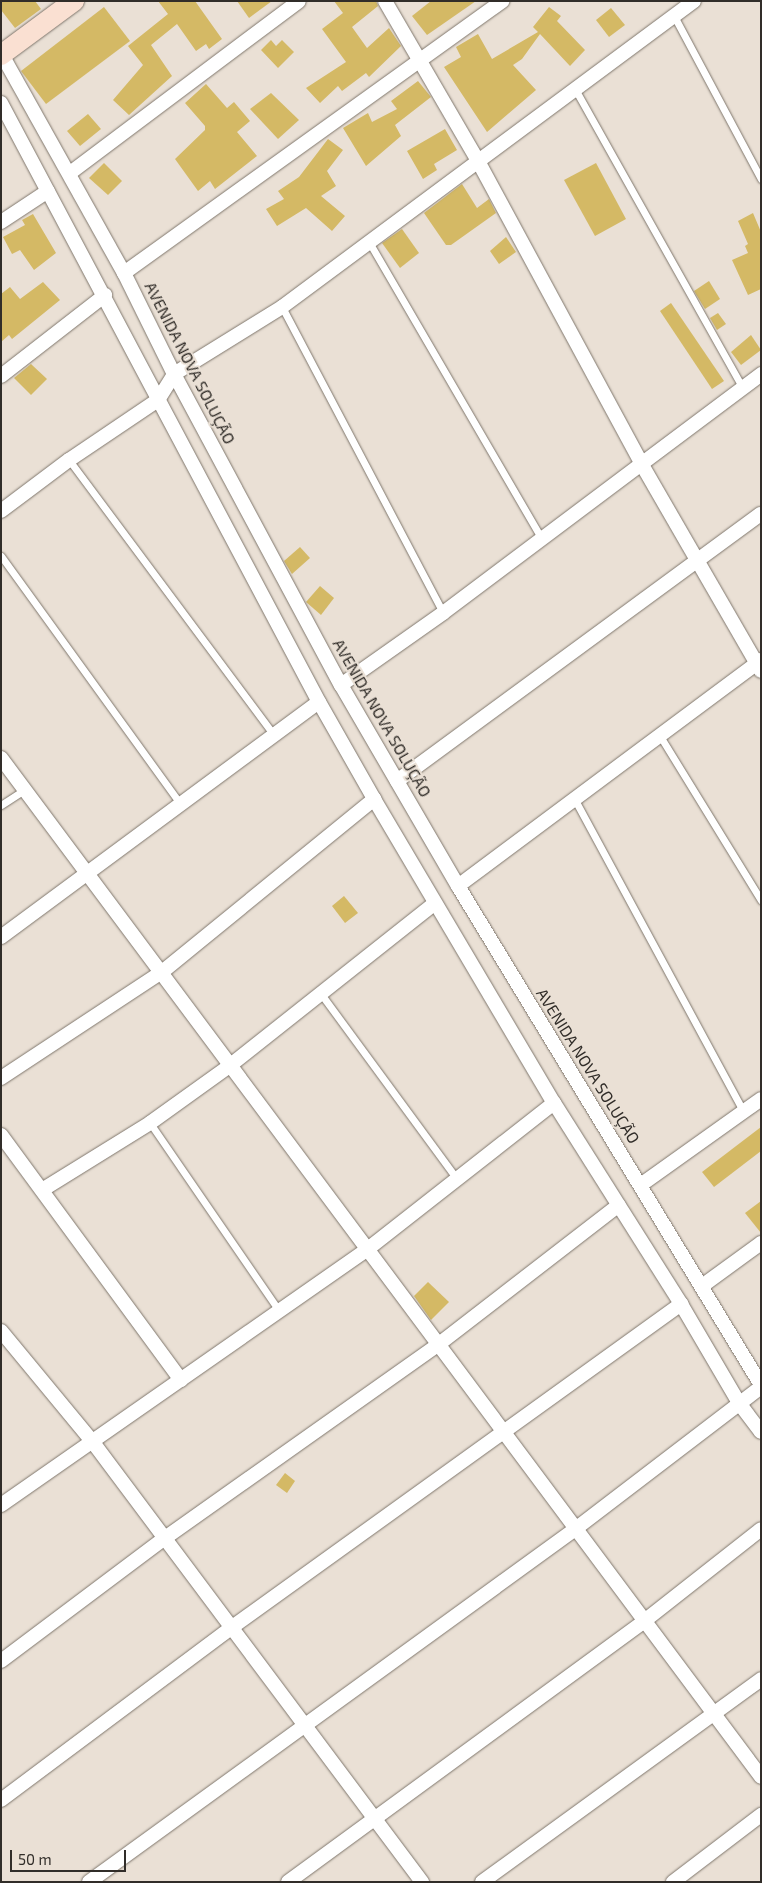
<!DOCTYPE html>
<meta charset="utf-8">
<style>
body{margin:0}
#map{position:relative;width:762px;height:1883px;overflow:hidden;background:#eae0d5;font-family:"Exo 2",sans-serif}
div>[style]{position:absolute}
.building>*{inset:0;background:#d4b965}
.roads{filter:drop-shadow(0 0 1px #7f766c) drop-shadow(0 0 1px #7f766c)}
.lane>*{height:7px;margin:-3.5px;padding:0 3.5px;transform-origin:3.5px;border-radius:3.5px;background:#fff}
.street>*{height:14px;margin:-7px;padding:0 7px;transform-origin:7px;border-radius:7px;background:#fff}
.secondary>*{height:20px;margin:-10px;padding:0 10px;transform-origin:10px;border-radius:10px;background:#fae0d2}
span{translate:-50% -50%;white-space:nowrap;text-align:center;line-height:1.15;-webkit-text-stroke:4px #eae0d5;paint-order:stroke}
.street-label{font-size:16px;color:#312d29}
.frame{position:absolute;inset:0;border:2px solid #312d29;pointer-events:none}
.scale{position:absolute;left:10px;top:1850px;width:116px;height:22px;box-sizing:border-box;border:2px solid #312d29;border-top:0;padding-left:6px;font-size:15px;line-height:18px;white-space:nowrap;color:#312d29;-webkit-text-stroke:4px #eae0d5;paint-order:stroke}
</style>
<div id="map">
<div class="building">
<div style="clip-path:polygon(1px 1px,35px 1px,41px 9px,15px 28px,1px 10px)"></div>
<div style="clip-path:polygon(158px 1px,195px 1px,222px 39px,209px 49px,206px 44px,196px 51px,177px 24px,151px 45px,172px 76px,129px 115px,113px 100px,143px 65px,128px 46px,168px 14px)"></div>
<div style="clip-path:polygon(237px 1px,272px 1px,249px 18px)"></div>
<div style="clip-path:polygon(334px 1px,376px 1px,378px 6px,352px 27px,367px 48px,389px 28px,401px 46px,369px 77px,366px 73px,342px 91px,338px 86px,320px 103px,306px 88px,346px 62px,322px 29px,343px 13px)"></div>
<div style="clip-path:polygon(431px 1px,476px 1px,427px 35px,412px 16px)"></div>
<div style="clip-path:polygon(104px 7px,130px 41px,46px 104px,21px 71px)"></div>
<div style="clip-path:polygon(549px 7px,561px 16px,557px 21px,585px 50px,570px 66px,540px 34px,522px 59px,513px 65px,536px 90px,487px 132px,444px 67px,461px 57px,456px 47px,478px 34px,492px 59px,538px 32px,533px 27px)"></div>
<div style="clip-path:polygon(611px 8px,625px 25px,609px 37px,596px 20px)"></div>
<div style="clip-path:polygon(271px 40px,276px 46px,282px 40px,294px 52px,278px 68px,261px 50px)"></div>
<div style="clip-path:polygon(418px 81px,431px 97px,395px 125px,401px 136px,366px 166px,343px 128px,368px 113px,372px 122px,397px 109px,391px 101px)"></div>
<div style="clip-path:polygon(206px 84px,227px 108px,234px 102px,250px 121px,237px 132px,257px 156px,215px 189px,210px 181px,198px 191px,175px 159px,205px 130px,205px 126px,185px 103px)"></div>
<div style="clip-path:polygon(271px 93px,299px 120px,278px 139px,250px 109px)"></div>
<div style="clip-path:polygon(88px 114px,101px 129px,80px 146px,67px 131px)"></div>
<div style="clip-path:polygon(445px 129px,457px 150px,434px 164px,437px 170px,423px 179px,407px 151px)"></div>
<div style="clip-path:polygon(328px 139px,343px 150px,327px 171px,336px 186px,321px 196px,345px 216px,332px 231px,306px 208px,277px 226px,266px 209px,284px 199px,278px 191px,299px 177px)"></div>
<div style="clip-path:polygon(104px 163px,122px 181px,108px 195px,89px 178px)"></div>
<div style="clip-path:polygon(596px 163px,626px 219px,595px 236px,564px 180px)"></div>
<div style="clip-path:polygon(462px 184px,477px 208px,489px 199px,496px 213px,451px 245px,446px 245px,424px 213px)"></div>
<div style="clip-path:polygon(753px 213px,761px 232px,761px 289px,748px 295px,732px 260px,748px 253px,745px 246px,748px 244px,738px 221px)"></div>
<div style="clip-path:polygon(33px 214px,56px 253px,34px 270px,20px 250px,12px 254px,3px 237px,25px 225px,22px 220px)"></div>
<div style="clip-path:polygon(402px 229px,419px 253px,400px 268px,382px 243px)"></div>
<div style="clip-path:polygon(506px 237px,516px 252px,499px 264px,490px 251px)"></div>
<div style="clip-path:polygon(709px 281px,720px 299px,705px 309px,694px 291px)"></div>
<div style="clip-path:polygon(43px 282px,60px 300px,12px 339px,9px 335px,1px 342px,1px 294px,10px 287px,20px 299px)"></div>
<div style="clip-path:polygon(671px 303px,724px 381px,712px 389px,660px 311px)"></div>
<div style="clip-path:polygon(718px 313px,726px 324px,717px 330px,710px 318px)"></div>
<div style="clip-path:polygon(751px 335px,761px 350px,741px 365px,731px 352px)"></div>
<div style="clip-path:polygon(31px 364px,47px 379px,31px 395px,14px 378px)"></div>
<div style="clip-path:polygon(300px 547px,310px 558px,292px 574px,284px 561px)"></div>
<div style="clip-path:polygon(320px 586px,334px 598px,321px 615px,306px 602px)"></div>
<div style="clip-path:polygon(344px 896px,358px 913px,345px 923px,332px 906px)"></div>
<div style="clip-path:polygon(761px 1127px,761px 1151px,714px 1187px,702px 1172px)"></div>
<div style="clip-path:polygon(761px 1201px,761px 1233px,745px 1213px)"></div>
<div style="clip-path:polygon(428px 1282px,449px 1302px,431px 1320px,414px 1296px)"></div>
<div style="clip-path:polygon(285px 1473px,295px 1481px,287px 1493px,276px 1485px)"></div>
</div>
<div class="roads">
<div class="lane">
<div style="left:674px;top:16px;width:185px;rotate:61.9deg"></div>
<div style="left:575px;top:89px;width:343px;rotate:60.7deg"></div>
<div style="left:369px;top:242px;width:344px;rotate:59.8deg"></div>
<div style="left:282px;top:307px;width:346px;rotate:62.2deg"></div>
<div style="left:69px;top:460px;width:344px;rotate:53.3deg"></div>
<div style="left:1px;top:556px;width:307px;rotate:54.1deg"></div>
<div style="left:660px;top:736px;width:193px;rotate:58.4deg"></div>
<div style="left:575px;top:800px;width:355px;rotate:61.6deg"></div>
<div style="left:1px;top:805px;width:27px;rotate:-33deg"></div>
<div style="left:321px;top:994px;width:230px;rotate:53.7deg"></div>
<div style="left:150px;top:1123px;width:226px;rotate:55.5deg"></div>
</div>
<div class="street">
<div style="left:385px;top:1px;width:185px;rotate:59.8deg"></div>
<div style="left:478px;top:161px;width:343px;rotate:61.6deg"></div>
<div style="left:641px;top:463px;width:240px;rotate:60deg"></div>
<div style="left:1px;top:53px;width:252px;rotate:60.8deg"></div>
<div style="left:124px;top:273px;width:113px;rotate:63.7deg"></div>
<div style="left:174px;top:374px;width:353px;rotate:61.8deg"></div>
<div style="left:341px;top:685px;width:233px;rotate:59.8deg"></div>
<div style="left:458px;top:886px;width:584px;rotate:58.73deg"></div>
<div style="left:1px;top:103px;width:678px;rotate:62.04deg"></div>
<div style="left:319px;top:702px;width:112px;rotate:60.4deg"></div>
<div style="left:374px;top:799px;width:353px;rotate:59.4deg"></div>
<div style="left:554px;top:1103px;width:238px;rotate:57.7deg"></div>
<div style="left:681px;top:1304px;width:115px;rotate:59.6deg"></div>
<div style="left:739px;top:1403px;width:36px;rotate:53deg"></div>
<div style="left:70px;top:173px;width:286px;rotate:-36.9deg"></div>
<div style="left:1px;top:222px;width:56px;rotate:-33.4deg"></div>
<div style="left:124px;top:273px;width:466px;rotate:-35.7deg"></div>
<div style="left:1px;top:376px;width:132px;rotate:-37.9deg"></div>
<div style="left:1px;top:511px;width:85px;rotate:-36.9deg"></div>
<div style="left:69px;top:460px;width:107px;rotate:-34deg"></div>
<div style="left:158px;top:400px;width:31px;rotate:-58deg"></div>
<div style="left:174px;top:374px;width:127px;rotate:-31.8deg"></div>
<div style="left:282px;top:307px;width:513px;rotate:-36.6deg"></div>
<div style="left:341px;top:685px;width:125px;rotate:-35.2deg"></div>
<div style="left:443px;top:613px;width:398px;rotate:-36.9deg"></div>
<div style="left:1px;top:758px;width:1271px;rotate:53.28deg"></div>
<div style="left:397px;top:781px;width:451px;rotate:-36.3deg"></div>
<div style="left:458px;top:886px;width:378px;rotate:-36.7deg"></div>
<div style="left:1px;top:937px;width:395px;rotate:-36.5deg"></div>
<div style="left:1px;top:1078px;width:193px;rotate:-33.4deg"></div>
<div style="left:162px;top:972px;width:274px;rotate:-39.2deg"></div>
<div style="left:1px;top:1135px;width:304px;rotate:53.7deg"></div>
<div style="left:642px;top:1184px;width:146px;rotate:-35.5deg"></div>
<div style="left:42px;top:1190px;width:127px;rotate:-31.8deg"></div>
<div style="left:150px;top:1123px;width:101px;rotate:-35.7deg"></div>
<div style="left:232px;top:1064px;width:259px;rotate:-38.4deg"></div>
<div style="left:702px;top:1286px;width:73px;rotate:-36.1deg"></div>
<div style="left:1px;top:1331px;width:143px;rotate:50.4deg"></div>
<div style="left:92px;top:1441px;width:551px;rotate:53.19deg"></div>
<div style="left:1px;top:1505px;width:449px;rotate:-34.9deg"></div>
<div style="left:369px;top:1248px;width:235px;rotate:-38.1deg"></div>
<div style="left:1px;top:1661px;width:205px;rotate:-36.9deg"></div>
<div style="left:165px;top:1538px;width:336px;rotate:-35.3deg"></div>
<div style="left:439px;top:1344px;width:227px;rotate:-37.7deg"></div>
<div style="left:1px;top:1800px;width:287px;rotate:-36.8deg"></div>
<div style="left:231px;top:1628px;width:555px;rotate:-35.75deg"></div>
<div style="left:89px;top:1882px;width:599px;rotate:-35.97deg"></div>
<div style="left:574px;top:1530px;width:235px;rotate:-37.4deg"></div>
<div style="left:288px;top:1882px;width:440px;rotate:-36.2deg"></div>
<div style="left:643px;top:1622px;width:150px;rotate:-38.2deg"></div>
<div style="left:482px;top:1882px;width:345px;rotate:-36deg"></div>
<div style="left:673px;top:1882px;width:111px;rotate:-37.3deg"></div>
</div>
<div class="secondary">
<div style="left:1px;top:55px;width:91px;rotate:-36.5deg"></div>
</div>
</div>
<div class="street-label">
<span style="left:190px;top:363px;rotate:63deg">AVENIDA NOVA SOLUÇÃO</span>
<span style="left:382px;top:718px;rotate:60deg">AVENIDA NOVA SOLUÇÃO</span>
<span style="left:588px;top:1066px;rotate:58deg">AVENIDA NOVA SOLUÇÃO</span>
</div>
<div class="frame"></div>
<div class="scale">50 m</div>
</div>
